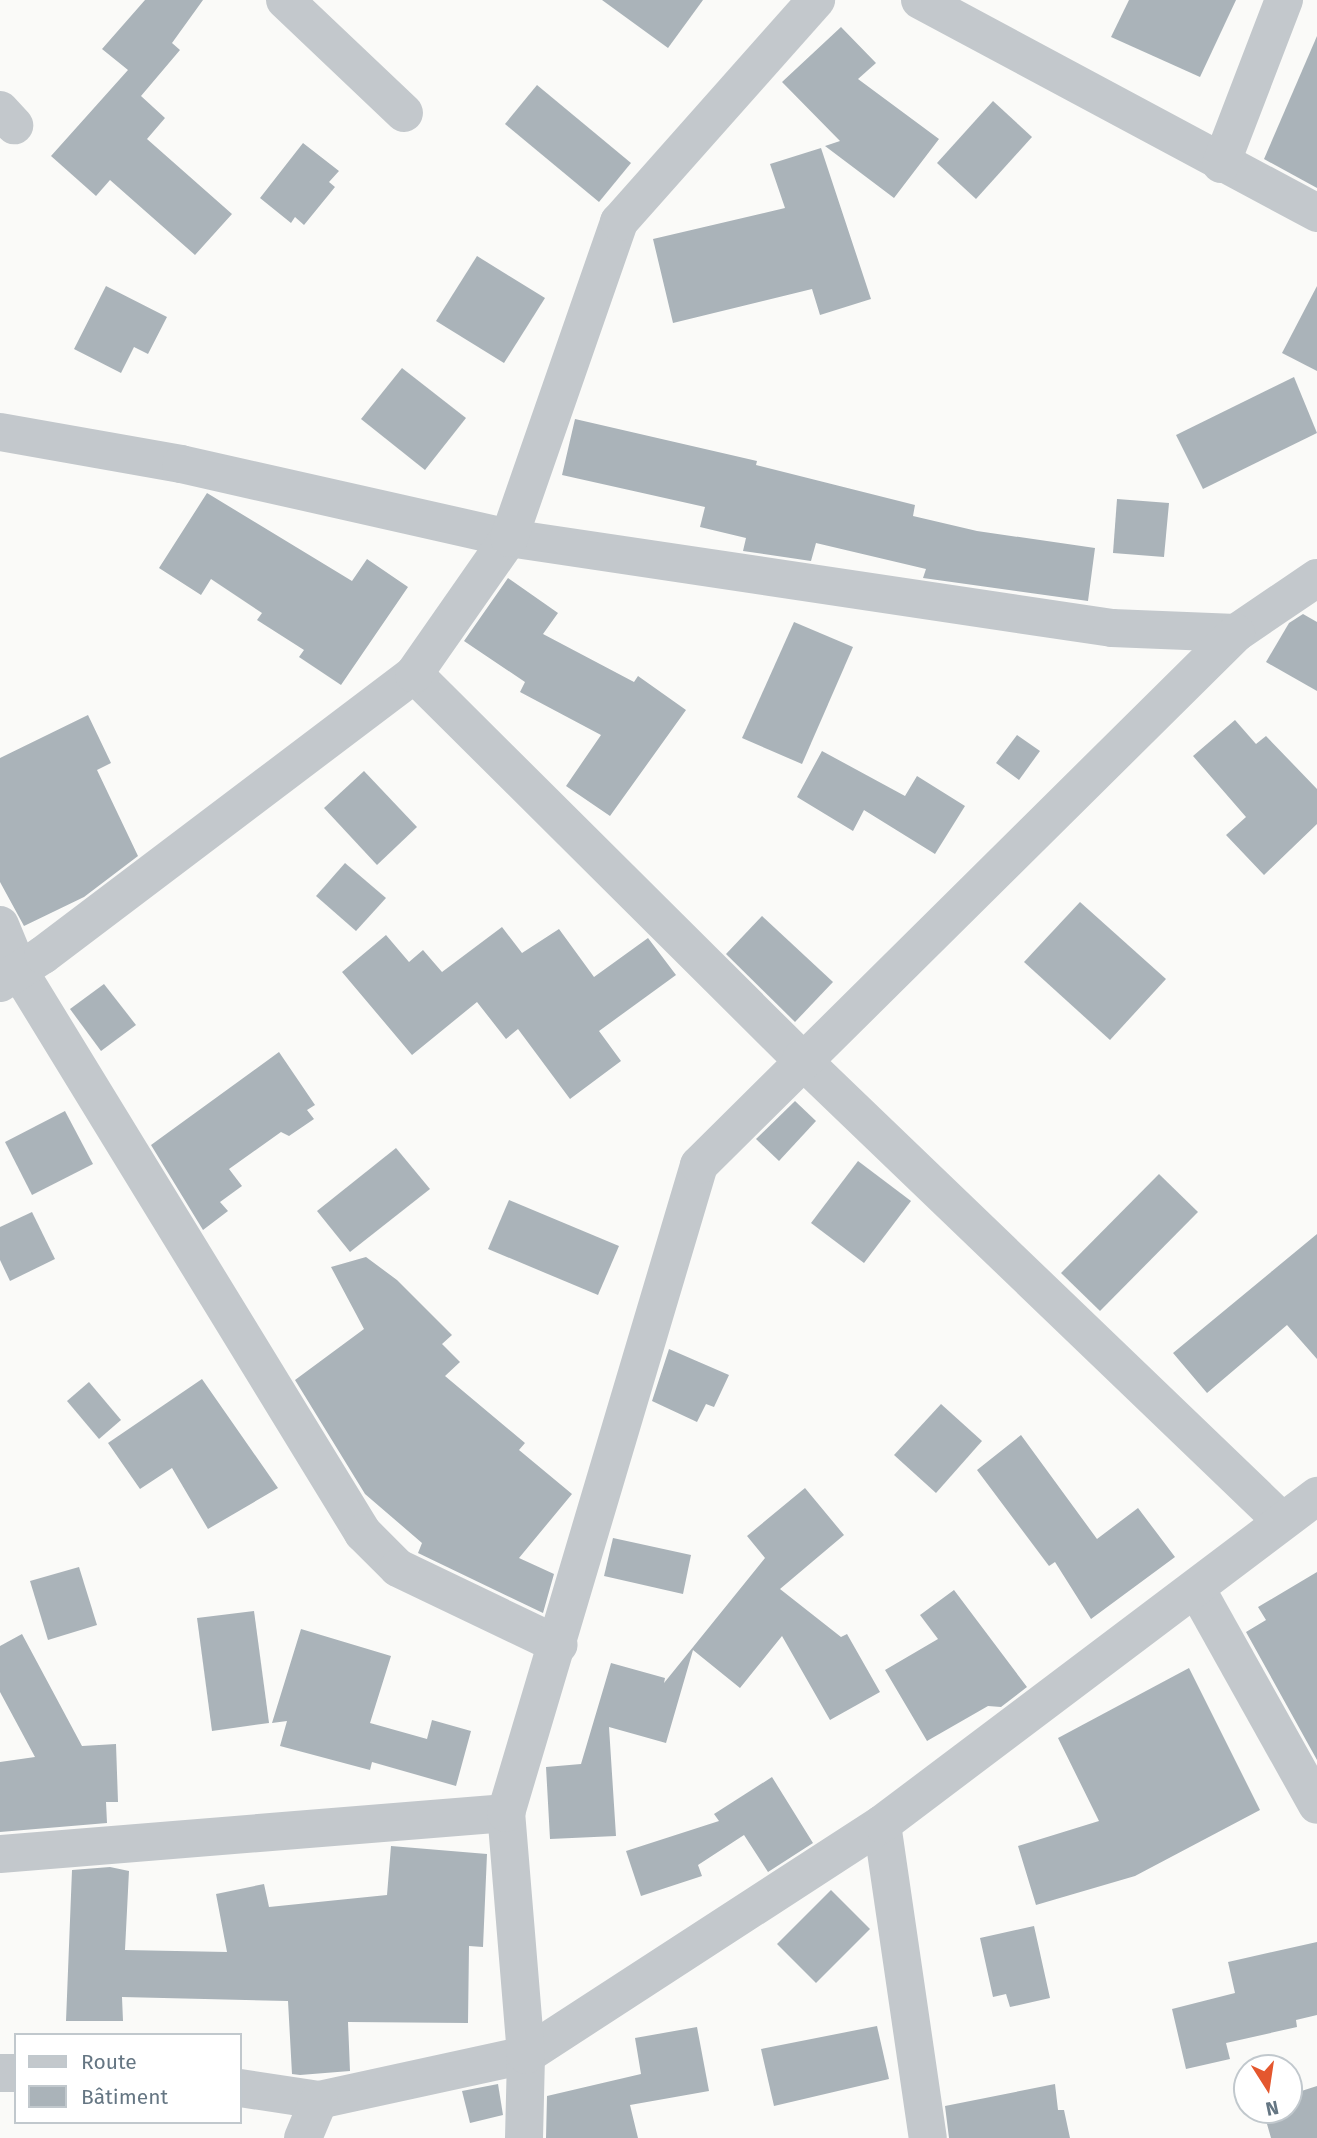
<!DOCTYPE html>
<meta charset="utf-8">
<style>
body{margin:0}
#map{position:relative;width:1317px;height:2138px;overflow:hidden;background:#fafaf8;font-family:"Fira Sans",sans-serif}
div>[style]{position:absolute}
.building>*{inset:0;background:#aab3b9}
.minor>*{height:38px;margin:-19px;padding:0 19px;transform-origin:19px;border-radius:19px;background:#c3c8cc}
span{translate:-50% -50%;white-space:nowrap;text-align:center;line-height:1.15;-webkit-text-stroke:7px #fff;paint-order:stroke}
.legend{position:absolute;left:14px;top:2033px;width:228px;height:91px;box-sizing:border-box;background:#fff;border:2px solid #c1c8cd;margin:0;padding:9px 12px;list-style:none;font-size:21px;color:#657683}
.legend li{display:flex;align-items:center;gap:14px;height:35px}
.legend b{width:35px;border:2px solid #c1c8cd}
.north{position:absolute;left:1233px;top:2054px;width:70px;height:70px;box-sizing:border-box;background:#fff;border:2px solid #c1c8cd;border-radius:50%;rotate:168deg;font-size:19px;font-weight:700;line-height:28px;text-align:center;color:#657683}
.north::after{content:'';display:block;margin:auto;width:24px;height:32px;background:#e4572e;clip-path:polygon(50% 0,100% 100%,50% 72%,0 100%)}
</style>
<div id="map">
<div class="building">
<div style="clip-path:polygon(145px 0,203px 0,172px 43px,180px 50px,141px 96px,165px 118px,147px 139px,232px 214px,195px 255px,110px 180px,96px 196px,51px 156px,128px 70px,102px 49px)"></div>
<div style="clip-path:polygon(602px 0,703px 0,668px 48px)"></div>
<div style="clip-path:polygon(1129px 0,1236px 0,1200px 77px,1111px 37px)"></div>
<div style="clip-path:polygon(841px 27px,876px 63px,858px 79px,939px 139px,894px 198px,825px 146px,840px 141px,782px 82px)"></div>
<div style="clip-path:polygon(1317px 36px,1317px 188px,1264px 159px)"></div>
<div style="clip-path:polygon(537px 85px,631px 163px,599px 202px,505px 124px)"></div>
<div style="clip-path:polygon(993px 101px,1032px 137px,976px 199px,937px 163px)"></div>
<div style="clip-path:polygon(303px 143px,339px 171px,329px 182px,335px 187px,304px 225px,295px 217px,291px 223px,260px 198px)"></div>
<div style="clip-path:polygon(821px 148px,871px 299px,820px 315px,812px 289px,673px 323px,653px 239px,785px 208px,770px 164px)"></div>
<div style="clip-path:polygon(477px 256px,545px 298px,504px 363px,436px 321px)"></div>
<div style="clip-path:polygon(106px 286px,167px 317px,148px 354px,134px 347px,121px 373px,74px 349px)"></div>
<div style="clip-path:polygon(1317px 286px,1317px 371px,1282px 353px)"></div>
<div style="clip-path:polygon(402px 368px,466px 418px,425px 470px,361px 419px)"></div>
<div style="clip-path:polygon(1294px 377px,1317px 433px,1203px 489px,1176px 435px)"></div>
<div style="clip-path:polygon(575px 419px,757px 461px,756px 465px,915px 505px,913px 516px,977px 531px,1095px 548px,1088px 601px,923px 578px,926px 569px,816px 543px,811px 561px,743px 551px,746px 538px,700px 527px,705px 507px,562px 475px)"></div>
<div style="clip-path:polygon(207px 493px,352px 581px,367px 559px,408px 587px,341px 685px,299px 657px,304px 650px,257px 620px,262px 613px,211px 579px,201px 595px,159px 568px)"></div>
<div style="clip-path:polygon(1117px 499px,1169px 503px,1164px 557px,1113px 553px)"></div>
<div style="clip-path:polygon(508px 578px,558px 613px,543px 634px,634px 682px,638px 676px,686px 710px,610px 816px,566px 786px,601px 735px,520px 692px,525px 682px,464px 641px)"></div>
<div style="clip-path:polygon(1303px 614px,1317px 622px,1317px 691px,1266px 662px,1289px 623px)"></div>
<div style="clip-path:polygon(794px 622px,853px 647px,802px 764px,742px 738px)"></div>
<div style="clip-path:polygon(88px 715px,111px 763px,97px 770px,138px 856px,84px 897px,24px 926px,0 882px,0 758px)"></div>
<div style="clip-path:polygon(1235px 720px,1256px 744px,1266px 736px,1317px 789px,1317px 824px,1264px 875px,1226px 835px,1246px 817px,1193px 756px)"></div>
<div style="clip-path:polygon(1017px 735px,1040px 751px,1019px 780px,996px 763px)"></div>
<div style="clip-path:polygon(822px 751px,905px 796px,917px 776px,965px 806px,935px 854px,864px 810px,853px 831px,797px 797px)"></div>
<div style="clip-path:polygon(364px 771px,417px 827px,377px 865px,324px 808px)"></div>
<div style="clip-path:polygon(345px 863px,386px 898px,356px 931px,316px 896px)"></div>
<div style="clip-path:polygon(1080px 902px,1166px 979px,1110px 1040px,1024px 962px)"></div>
<div style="clip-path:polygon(762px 916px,833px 982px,795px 1022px,726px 954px)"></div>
<div style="clip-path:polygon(502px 927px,522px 953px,559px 929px,594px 977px,648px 938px,676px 975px,599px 1031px,621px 1061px,570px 1099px,518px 1029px,506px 1039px,477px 1002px,412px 1055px,342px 972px,386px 935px,409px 962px,423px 950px,442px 972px)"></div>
<div style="clip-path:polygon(104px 984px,136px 1025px,101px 1051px,70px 1009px)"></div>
<div style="clip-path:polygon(279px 1052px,315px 1105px,307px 1110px,314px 1119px,289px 1136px,281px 1132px,229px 1169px,242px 1186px,220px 1202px,228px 1211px,203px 1230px,151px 1145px)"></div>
<div style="clip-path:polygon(795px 1101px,816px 1121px,779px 1161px,756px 1139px)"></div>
<div style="clip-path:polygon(65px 1111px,93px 1164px,32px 1195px,5px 1142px)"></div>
<div style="clip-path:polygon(396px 1148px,430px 1189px,350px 1252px,317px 1211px)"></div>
<div style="clip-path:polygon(858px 1161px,911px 1201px,864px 1263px,811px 1223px)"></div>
<div style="clip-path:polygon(1159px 1174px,1198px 1212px,1100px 1311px,1061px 1273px)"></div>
<div style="clip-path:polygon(509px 1200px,619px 1246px,598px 1295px,488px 1249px)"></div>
<div style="clip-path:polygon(32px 1212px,55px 1259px,10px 1281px,0 1260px,0 1227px)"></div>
<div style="clip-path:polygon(1317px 1234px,1317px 1359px,1287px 1325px,1207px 1393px,1173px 1353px)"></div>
<div style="clip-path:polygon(366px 1257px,397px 1280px,452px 1335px,442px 1344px,460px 1362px,445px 1376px,525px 1443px,519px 1450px,572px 1494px,519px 1558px,554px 1574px,543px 1613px,418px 1553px,422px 1543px,365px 1494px,295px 1380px,364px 1329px,331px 1267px)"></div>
<div style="clip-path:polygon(669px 1349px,729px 1375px,714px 1407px,706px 1404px,697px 1422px,652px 1401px)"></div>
<div style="clip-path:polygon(202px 1379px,278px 1488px,208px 1529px,172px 1468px,140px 1489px,108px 1443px)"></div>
<div style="clip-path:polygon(89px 1382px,121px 1420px,99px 1439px,67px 1401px)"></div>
<div style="clip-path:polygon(941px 1404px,982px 1441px,936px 1493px,894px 1455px)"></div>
<div style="clip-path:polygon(1021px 1435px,1097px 1539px,1138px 1508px,1175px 1557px,1091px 1619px,1055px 1562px,1049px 1566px,977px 1470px)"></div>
<div style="clip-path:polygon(805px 1488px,844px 1535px,780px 1589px,841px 1637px,847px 1634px,880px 1692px,830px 1720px,782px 1636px,740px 1688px,693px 1650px,666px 1743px,609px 1727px,616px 1836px,550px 1839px,546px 1767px,581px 1764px,611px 1663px,665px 1678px,664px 1683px,765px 1558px,747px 1536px)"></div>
<div style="clip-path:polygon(613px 1538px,691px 1555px,683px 1594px,604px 1576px)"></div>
<div style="clip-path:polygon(79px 1567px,97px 1625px,48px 1640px,30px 1581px)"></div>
<div style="clip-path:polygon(1317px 1572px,1317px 1760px,1246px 1632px,1266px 1620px,1258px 1607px)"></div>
<div style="clip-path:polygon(954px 1590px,1027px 1687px,1001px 1707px,988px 1706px,927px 1741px,885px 1670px,938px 1639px,920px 1615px)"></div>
<div style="clip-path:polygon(254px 1611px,269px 1723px,212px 1731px,197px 1618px)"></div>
<div style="clip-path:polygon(301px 1629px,391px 1656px,370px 1723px,427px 1739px,432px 1720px,471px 1731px,456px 1786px,372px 1762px,370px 1770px,280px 1746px,287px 1721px,272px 1723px)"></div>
<div style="clip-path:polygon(22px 1634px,82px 1746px,116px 1744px,118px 1802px,106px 1802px,107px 1823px,0 1832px,0 1762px,35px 1757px,0 1692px,0 1646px)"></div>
<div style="clip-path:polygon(1189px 1668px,1260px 1810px,1135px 1876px,1036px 1905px,1018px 1846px,1099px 1821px,1058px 1738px)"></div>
<div style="clip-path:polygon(772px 1777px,813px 1843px,768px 1872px,744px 1835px,698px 1865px,702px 1876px,641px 1896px,626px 1851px,719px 1821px,714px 1814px)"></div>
<div style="clip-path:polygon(391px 1846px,487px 1854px,483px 1947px,469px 1946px,468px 2023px,348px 2022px,350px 2071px,300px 2075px,292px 2074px,288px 2001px,122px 1997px,123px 2021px,66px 2021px,72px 1870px,110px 1867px,129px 1871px,125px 1950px,227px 1952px,216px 1894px,264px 1884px,269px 1907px,387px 1895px)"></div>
<div style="clip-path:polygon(831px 1890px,870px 1929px,816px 1983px,777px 1944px)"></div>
<div style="clip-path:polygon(1034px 1926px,1050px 1998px,1010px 2007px,1006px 1994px,993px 1997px,980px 1938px)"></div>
<div style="clip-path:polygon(1317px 1942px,1317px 2015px,1296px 2020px,1297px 2027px,1226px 2043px,1230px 2059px,1186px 2069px,1172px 2009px,1235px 1993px,1228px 1962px)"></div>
<div style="clip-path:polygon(877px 2026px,889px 2079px,774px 2106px,761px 2049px)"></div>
<div style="clip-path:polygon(697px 2027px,709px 2091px,630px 2105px,638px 2138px,546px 2138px,547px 2096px,641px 2074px,635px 2038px)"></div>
<div style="clip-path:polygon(498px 2084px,503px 2115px,470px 2123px,462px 2091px)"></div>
<div style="clip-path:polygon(1055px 2084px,1058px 2110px,1064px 2110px,1070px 2138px,949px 2138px,945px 2106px)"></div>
<div style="clip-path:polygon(1317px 2086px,1317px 2138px,1271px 2138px,1263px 2110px,1289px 2110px,1289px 2095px)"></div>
</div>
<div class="minor">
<div style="left:285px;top:0;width:164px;rotate:43.5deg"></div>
<div style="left:920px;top:0;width:451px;rotate:28.2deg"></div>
<div style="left:0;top:110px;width:21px;rotate:47deg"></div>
<div style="left:1221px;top:164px;width:176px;rotate:-69deg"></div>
<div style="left:0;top:432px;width:184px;rotate:10deg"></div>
<div style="left:181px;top:464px;width:336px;rotate:12.7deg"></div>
<div style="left:509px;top:538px;width:610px;rotate:8.49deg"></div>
<div style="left:1112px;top:628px;width:124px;rotate:2.3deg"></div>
<div style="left:1236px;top:633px;width:98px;rotate:-34.2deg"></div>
<div style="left:414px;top:674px;width:546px;rotate:44.85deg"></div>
<div style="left:801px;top:1059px;width:667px;rotate:43.85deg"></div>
<div style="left:0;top:925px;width:50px;rotate:67.6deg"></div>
<div style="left:19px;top:971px;width:659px;rotate:58.53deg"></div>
<div style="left:363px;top:1533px;width:49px;rotate:45deg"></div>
<div style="left:398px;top:1568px;width:178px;rotate:25.6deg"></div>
<div style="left:0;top:983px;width:51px;rotate:-33.1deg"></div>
<div style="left:43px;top:955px;width:465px;rotate:-37.1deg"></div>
<div style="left:414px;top:674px;width:166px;rotate:-55.1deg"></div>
<div style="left:509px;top:538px;width:335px;rotate:-70.8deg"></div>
<div style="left:619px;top:222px;width:297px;rotate:-48.4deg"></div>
<div style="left:1197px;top:1590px;width:246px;rotate:60.8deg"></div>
<div style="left:882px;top:1824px;width:317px;rotate:81.7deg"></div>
<div style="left:0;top:1854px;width:508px;rotate:-4.63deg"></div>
<div style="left:0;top:2073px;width:16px"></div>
<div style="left:240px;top:2088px;width:80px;rotate:8.6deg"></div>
<div style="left:319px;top:2100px;width:212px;rotate:-12.3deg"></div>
<div style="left:526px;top:2055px;width:424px;rotate:-33deg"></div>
<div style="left:882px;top:1824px;width:545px;rotate:-37.02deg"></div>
<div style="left:303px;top:2138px;width:41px;rotate:-67.2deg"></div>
<div style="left:524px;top:2138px;width:83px;rotate:-88.6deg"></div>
<div style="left:526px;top:2055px;width:243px;rotate:-94.7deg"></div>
<div style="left:506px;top:1813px;width:676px;rotate:-73.41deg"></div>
<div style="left:699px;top:1165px;width:756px;rotate:-44.73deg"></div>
</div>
<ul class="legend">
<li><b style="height:9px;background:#c3c8cc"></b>Route</li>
<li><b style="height:19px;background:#aab3b9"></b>Bâtiment</li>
</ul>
<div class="north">N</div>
</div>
